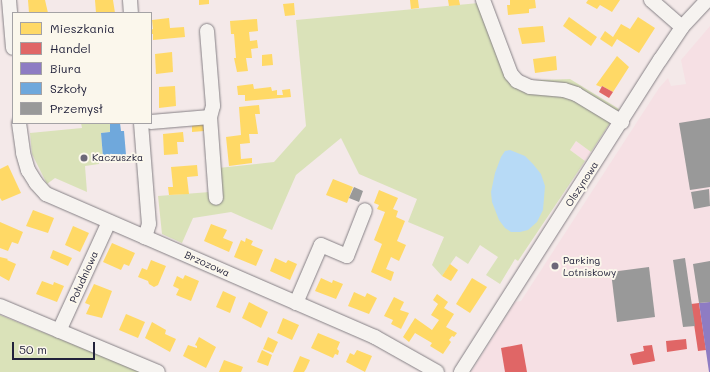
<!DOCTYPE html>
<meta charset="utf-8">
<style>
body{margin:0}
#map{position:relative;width:710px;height:372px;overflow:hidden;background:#f4e9e9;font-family:Mali,sans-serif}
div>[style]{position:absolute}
.built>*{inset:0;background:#f6e0e4}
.green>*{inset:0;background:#dae2b9}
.water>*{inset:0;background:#b7daf6}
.homes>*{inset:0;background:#ffd966}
.shops>*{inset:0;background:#e06666}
.offices>*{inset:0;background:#8e7cc3}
.schools>*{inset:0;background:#6fa8dc}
.industry>*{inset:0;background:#999}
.roads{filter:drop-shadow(0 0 1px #858085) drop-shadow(0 0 1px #858085)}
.minor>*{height:14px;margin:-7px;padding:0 7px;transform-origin:7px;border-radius:7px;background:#f6f3f0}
.dots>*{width:11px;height:11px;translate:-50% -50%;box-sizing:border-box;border:2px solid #fbf7ec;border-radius:50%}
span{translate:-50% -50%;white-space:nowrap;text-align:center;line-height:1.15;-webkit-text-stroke:4px #fbf7ec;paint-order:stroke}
.poi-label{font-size:10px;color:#22223b}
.left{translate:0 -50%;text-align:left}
.street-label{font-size:10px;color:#22223b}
.legend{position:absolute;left:12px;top:12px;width:140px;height:112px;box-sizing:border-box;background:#fbf7ec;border:1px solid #a4a2a5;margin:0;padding:5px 7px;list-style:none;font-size:12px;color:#22223b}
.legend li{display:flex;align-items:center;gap:8px;height:20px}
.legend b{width:20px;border:1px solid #a4a2a5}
.scale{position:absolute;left:12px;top:342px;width:83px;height:18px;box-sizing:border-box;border:2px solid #22223b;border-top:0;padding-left:5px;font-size:12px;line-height:14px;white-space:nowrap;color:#22223b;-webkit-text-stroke:3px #fbf7ec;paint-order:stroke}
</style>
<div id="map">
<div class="built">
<div style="clip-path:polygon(710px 26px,710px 372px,471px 372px,515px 302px,521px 301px,659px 88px,668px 78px,671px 86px,686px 84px,681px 60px)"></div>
<div style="clip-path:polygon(576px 141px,591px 152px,585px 161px,570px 150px)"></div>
</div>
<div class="green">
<div style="clip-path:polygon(479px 3px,512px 81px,570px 79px,619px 109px,591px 152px,576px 141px,570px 150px,585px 161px,518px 261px,515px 259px,500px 284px,486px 275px,498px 257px,480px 245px,468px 264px,456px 256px,442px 276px,432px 265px,444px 237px,408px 222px,417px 199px,359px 174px,341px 138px,296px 175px,272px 230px,231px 212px,193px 218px,182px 243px,162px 234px,158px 196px,210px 192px,209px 169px,274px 162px,306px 126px,296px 20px)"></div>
<div style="clip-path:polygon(81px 123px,110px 123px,110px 132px,101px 133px,103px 157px,98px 158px,99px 164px,85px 166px,87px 192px,55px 178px,47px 184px,32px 154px,30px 133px,82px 128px)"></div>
<div style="clip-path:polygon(0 315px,142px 372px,0 372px)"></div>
</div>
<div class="water">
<div style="clip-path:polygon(510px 150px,525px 156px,533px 164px,541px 174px,545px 186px,543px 210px,537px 222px,528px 230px,520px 232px,511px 232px,505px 228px,499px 220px,492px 202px,491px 192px,495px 173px,501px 157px,505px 151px)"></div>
</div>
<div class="homes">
<div style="clip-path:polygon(28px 0,45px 0,48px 13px,29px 13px)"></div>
<div style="clip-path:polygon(95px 0,113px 0,115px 13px,96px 13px)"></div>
<div style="clip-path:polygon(199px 0,209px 0,209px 4px,199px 5px)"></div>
<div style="clip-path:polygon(410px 0,418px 0,419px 8px,411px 9px)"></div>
<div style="clip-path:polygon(448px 0,459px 0,460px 5px,449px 6px)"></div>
<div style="clip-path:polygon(510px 0,535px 0,536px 8px,529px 9px,529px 13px,508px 15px,507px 5px,510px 5px)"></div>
<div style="clip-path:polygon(588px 0,620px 0,612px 12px,600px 5px,597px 9px,586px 3px)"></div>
<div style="clip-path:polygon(294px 3px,295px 15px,285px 16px,283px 4px)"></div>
<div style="clip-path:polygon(569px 17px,597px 37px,591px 46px,563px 26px)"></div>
<div style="clip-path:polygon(638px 17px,655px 28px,639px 53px,617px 39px,612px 47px,600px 39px,605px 31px,613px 37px,621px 24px,630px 29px)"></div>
<div style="clip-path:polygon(169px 18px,170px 28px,184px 27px,185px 37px,153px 40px,153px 34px,151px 34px,151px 30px,153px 29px,152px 20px)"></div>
<div style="clip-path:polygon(257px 19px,258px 31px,249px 32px,250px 41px,257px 40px,258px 48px,251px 49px,252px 58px,246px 58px,248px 71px,237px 72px,234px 58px,236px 58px,234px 34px,231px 34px,230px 21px)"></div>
<div style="clip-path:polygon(543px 26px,545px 42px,522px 44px,518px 28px)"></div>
<div style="clip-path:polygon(172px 52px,173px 72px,156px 74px,155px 54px)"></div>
<div style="clip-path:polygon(272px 54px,273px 65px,262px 66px,262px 55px)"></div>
<div style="clip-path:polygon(556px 56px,557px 70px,535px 73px,533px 59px)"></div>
<div style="clip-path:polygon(617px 56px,629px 67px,613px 92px,602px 86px,601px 87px,596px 85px)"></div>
<div style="clip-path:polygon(253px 84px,254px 89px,271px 87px,272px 91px,277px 90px,277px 95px,283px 95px,282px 90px,290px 89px,291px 97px,245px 101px,245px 95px,238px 95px,237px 86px)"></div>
<div style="clip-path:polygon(175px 86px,176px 106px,159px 108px,159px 87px)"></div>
<div style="clip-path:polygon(259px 105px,260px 114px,255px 114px,258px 134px,249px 134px,250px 143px,240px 144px,241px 159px,252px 158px,252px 163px,229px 166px,226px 137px,241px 135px,239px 107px)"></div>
<div style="clip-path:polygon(192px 124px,203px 124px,204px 131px,192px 132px)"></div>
<div style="clip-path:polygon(183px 132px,184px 142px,177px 142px,178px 154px,164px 155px,163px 134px)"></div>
<div style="clip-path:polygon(8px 165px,21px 193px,2px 201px,0 198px,0 169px)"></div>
<div style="clip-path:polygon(197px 165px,198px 176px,187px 177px,189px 194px,169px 195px,168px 187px,173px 187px,171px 167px)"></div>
<div style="clip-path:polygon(333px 179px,353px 187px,347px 203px,326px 195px)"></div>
<div style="clip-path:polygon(379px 190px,398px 198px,393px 209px,398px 211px,396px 217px,405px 221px,397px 241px,406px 245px,403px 252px,399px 261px,391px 257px,386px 269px,394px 272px,391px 281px,371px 272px,382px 244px,374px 240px,385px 212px,377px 209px,379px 205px,374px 203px)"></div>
<div style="clip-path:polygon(33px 210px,54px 218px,48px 233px,26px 226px)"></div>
<div style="clip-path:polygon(0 222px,23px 232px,18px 244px,12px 242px,8px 251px,0 248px)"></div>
<div style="clip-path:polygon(211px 224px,227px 230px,223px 238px,233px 242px,229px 252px,204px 241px)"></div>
<div style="clip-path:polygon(73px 226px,89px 233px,80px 252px,65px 245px)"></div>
<div style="clip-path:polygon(246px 238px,253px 241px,251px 245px,263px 250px,256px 266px,234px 257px,241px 240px,245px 242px)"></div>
<div style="clip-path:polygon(112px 243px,135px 253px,129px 266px,124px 264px,121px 270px,103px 262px)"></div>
<div style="clip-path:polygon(53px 250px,72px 258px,68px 266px,50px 258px)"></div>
<div style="clip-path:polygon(0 257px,8px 259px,7px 260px,16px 264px,9px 281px,0 276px)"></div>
<div style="clip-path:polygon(275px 258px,286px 263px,288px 260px,297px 264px,290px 280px,270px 271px)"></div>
<div style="clip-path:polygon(151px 260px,166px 266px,158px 285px,154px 287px,149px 284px,148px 281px,138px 277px,142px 268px,147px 270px)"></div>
<div style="clip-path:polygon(450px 264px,458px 270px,451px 281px,442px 276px)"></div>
<div style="clip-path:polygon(185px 275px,199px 281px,191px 301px,176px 295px,179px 289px,173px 286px,177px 276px,183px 279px)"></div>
<div style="clip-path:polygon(321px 278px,332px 283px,333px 280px,343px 284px,336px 299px,315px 291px)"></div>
<div style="clip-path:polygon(472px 278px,487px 287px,470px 313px,456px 304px)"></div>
<div style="clip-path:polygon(42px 281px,53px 285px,54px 282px,64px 286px,57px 302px,36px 294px)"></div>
<div style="clip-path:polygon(94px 284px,112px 291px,102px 318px,86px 314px,90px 305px,85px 303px)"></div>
<div style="clip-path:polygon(223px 291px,236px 297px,230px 313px,216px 307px)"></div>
<div style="clip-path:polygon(354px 292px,365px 297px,367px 293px,377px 298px,369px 314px,348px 306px)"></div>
<div style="clip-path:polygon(437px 294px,448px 302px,444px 308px,454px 314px,446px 327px,457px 333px,454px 337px,452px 336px,449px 340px,451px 342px,443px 354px,430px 346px,432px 343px,415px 333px,409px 342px,403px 337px,415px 318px,432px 330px,439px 320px,431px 315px,438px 304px,433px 300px)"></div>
<div style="clip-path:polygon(394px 297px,404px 302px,400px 310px,409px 313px,401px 329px,391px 324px,393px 320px,384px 316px)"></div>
<div style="clip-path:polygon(249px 302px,268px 312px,261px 328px,242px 318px)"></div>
<div style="clip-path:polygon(126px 314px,145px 322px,138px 338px,119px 330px)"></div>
<div style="clip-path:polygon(283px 318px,299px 325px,292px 340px,277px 333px)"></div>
<div style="clip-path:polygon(152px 322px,166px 330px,165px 334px,176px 339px,170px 352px,145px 338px)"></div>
<div style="clip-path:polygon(318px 333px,340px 342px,337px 349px,339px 351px,338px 355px,335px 354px,333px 358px,311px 348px)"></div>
<div style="clip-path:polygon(199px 337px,216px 347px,206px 368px,183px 356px,188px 345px,197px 348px,197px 346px,195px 345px)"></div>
<div style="clip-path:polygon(268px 337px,278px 342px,273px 353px,263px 349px)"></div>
<div style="clip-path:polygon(262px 350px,272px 355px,268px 366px,257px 362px)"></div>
<div style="clip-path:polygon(357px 350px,372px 356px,365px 372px,346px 362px,350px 353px,354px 355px)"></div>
<div style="clip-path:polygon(300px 356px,310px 360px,306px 369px,304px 372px,293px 372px)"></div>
<div style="clip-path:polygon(224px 360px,243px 367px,241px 372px,219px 372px)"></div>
</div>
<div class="shops">
<div style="clip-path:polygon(602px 86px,613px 92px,609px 98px,599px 92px)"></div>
<div style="clip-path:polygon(699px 303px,706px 350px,698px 351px,691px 304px)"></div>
<div style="clip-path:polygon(686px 339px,687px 349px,667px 352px,666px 341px)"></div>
<div style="clip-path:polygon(522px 344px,527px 372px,505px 372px,501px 348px)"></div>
<div style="clip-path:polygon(652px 345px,655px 361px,633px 365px,630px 354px,644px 351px,643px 346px)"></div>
</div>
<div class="offices">
<div style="clip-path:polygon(710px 302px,710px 372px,709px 372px,699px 303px)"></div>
</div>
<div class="schools">
<div style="clip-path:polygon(110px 123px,120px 123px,121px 131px,124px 131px,126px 155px,103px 157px,101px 133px,110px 132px)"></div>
</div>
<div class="industry">
<div style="clip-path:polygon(710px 118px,710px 187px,690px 190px,679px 123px)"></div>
<div style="clip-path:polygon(354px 187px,363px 191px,359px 202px,349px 198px)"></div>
<div style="clip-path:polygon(709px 189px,710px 206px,694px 209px,691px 192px)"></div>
<div style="clip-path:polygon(685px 258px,695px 326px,683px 327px,673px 260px)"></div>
<div style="clip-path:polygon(710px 261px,710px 302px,699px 303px,693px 264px)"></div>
<div style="clip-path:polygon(649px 267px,655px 317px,617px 322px,611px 272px)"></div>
</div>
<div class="roads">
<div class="minor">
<div style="left:9px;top:0;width:48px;rotate:85.2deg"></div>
<div style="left:130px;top:0;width:13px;rotate:86deg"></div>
<div style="left:483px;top:0;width:79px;rotate:69.3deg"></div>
<div style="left:511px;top:74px;width:9px;rotate:49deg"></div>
<div style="left:517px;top:81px;width:14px;rotate:25deg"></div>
<div style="left:530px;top:87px;width:34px;rotate:5deg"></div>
<div style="left:564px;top:90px;width:13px;rotate:18deg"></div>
<div style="left:576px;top:94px;width:54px;rotate:31.3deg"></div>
<div style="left:651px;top:0;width:41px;rotate:41.1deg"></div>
<div style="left:207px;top:31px;width:75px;rotate:85.4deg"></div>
<div style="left:213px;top:106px;width:11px;rotate:105deg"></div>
<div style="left:210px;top:117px;width:81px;rotate:85.8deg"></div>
<div style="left:151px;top:122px;width:59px;rotate:-4.8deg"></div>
<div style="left:19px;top:123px;width:30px;rotate:82deg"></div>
<div style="left:23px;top:153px;width:18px;rotate:74deg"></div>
<div style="left:28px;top:170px;width:15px;rotate:58deg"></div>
<div style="left:36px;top:183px;width:15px;rotate:48deg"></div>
<div style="left:46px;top:194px;width:359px;rotate:23.5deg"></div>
<div style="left:375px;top:337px;width:71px;rotate:29.4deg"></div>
<div style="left:141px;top:123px;width:101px;rotate:85.5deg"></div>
<div style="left:149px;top:224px;width:14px;rotate:107deg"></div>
<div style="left:296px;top:303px;width:63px;rotate:-66.7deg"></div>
<div style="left:321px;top:245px;width:28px;rotate:23deg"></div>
<div style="left:347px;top:256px;width:49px;rotate:-68.6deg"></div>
<div style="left:0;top:306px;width:171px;rotate:22.7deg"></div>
<div style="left:59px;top:331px;width:120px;rotate:-65.4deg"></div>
<div style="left:461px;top:372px;width:370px;rotate:-57.5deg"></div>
<div style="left:660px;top:60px;width:40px;rotate:-56deg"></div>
<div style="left:682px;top:27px;width:37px;rotate:-47deg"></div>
</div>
</div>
<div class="dots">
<div style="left:84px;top:158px;background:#6c6878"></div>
<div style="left:555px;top:266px;background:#6c6878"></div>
</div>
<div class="poi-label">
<span class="left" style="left:92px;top:158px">Kaczuszka</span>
<span class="left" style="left:563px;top:266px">Parking<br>Lotniskowy</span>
</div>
<div class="street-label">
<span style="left:582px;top:184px;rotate:-57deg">Olszynowa</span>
<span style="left:207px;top:264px;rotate:24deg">Brzozowa</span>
<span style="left:84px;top:277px;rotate:-66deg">Południowa</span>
</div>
<ul class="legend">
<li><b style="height:11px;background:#ffd966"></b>Mieszkania</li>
<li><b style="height:11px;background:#e06666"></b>Handel</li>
<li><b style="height:11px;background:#8e7cc3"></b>Biura</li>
<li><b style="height:11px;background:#6fa8dc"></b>Szkoły</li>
<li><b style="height:11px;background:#999"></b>Przemysł</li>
</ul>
<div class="scale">50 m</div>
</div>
